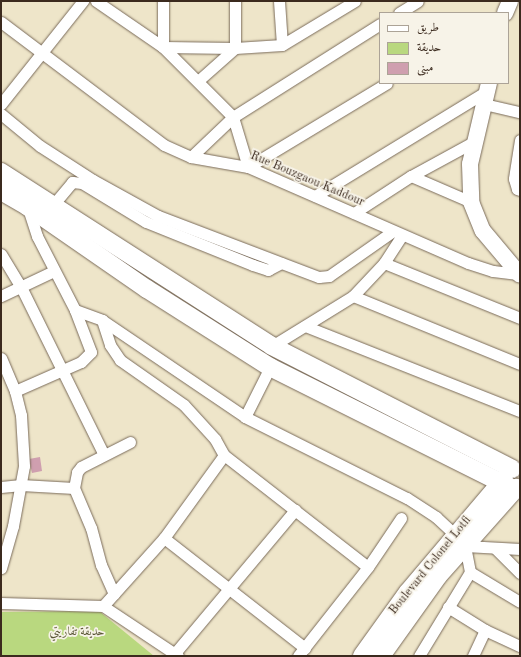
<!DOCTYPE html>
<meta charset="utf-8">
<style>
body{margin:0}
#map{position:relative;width:521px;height:657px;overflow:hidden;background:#eee5c9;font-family:"Old Standard TT",Amiri,serif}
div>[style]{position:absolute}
.green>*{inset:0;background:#b9d87f}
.building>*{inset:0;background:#cf9faf}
.roads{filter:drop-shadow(0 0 1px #7a6b5a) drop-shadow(0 0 1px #7a6b5a)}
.street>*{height:11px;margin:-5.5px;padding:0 5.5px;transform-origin:5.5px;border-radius:5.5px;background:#fff}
.secondary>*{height:16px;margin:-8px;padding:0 8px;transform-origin:8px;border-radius:8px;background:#fff}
.primary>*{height:18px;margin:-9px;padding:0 9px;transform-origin:9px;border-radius:9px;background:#fff}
span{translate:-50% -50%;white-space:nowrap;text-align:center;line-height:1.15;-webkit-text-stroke:3.5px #f7f3e8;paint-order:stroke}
.street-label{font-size:12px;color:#3b2a1e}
.park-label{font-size:12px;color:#5a5636}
.frame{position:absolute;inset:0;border:2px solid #3b2a1e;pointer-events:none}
.legend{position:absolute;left:379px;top:12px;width:130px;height:72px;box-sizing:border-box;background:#f7f3e8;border:1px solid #aca397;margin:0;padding:5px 7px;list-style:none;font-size:12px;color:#3b2a1e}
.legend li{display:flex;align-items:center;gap:8px;height:20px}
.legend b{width:20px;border:1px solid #aca397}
</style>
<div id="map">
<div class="green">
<div style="clip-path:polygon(99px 611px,154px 656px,1px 656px,1px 612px)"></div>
</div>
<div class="building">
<div style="clip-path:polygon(40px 457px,42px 471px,32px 473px,29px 459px)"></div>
</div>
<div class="roads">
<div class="street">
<div style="left:96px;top:1px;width:81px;rotate:34.5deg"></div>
<div style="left:163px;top:47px;width:99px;rotate:45deg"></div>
<div style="left:233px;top:117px;width:52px;rotate:73.3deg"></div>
<div style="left:248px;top:167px;width:162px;rotate:-31.1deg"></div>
<div style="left:163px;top:1px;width:46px;rotate:90deg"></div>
<div style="left:163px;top:47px;width:72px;rotate:0.8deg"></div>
<div style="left:235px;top:48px;width:47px;rotate:-3.7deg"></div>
<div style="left:282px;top:45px;width:85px;rotate:-31.1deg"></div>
<div style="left:279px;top:1px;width:44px;rotate:86.1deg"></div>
<div style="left:399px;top:13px;width:22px;rotate:-32deg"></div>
<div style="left:1px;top:22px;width:204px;rotate:37deg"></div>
<div style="left:164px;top:145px;width:30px;rotate:24deg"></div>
<div style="left:191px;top:157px;width:58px;rotate:10deg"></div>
<div style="left:248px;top:167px;width:240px;rotate:23.6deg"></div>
<div style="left:468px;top:263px;width:26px;rotate:18deg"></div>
<div style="left:493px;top:271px;width:25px;rotate:7deg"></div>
<div style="left:199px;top:80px;width:48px;rotate:-41.6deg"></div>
<div style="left:235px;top:48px;width:47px;rotate:-90deg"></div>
<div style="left:1px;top:104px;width:132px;rotate:-51.5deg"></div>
<div style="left:484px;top:104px;width:37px;rotate:13deg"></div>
<div style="left:1px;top:114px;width:50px;rotate:39.4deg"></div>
<div style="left:40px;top:146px;width:63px;rotate:32.7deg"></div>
<div style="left:93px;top:180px;width:74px;rotate:29deg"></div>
<div style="left:158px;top:216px;width:172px;rotate:20.8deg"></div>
<div style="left:319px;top:277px;width:10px;rotate:-6deg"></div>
<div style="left:329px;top:276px;width:78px;rotate:-35.1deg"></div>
<div style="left:520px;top:140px;width:39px;rotate:99deg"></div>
<div style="left:514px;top:179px;width:10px;rotate:73deg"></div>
<div style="left:517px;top:189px;width:3px;rotate:18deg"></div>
<div style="left:191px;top:157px;width:58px;rotate:-43.6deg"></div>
<div style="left:233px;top:117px;width:174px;rotate:-32.3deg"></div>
<div style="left:411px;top:176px;width:65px;rotate:23.4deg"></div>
<div style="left:315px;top:196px;width:202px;rotate:-31.4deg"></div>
<div style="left:53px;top:205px;width:30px;rotate:-50deg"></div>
<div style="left:72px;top:182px;width:10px;rotate:6deg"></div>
<div style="left:82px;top:183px;width:75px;rotate:31.4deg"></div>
<div style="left:146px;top:222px;width:115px;rotate:21.9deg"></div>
<div style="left:253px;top:265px;width:16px;rotate:18deg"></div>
<div style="left:268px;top:270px;width:15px;rotate:-28deg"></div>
<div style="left:354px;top:213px;width:68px;rotate:-33deg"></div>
<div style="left:411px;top:176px;width:75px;rotate:-28.6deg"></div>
<div style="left:1px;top:254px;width:39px;rotate:59deg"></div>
<div style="left:21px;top:287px;width:187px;rotate:63.7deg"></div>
<div style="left:384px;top:263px;width:147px;rotate:22deg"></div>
<div style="left:1px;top:296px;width:59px;rotate:-25.3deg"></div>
<div style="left:353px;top:296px;width:180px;rotate:22.2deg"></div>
<div style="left:75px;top:310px;width:29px;rotate:20deg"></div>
<div style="left:102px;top:320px;width:173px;rotate:34.1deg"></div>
<div style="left:245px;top:417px;width:181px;rotate:26.6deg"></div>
<div style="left:407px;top:498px;width:35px;rotate:33deg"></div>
<div style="left:436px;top:517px;width:25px;rotate:43deg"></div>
<div style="left:454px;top:534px;width:16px;rotate:47deg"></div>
<div style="left:465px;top:546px;width:26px;rotate:79deg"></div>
<div style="left:470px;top:572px;width:98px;rotate:121.3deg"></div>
<div style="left:102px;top:320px;width:26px;rotate:72deg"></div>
<div style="left:110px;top:345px;width:18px;rotate:56deg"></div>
<div style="left:120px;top:360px;width:78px;rotate:35.1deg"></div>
<div style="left:184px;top:405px;width:46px;rotate:47.6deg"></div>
<div style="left:215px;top:439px;width:18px;rotate:61deg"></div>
<div style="left:224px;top:455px;width:182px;rotate:37.9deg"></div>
<div style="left:305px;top:326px;width:231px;rotate:21.6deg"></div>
<div style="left:272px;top:346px;width:95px;rotate:-31.7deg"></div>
<div style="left:353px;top:296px;width:45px;rotate:-46.8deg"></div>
<div style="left:384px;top:263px;width:33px;rotate:-57deg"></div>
<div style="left:1px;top:358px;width:36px;rotate:67deg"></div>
<div style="left:15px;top:391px;width:25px;rotate:76deg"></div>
<div style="left:21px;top:415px;width:51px;rotate:86.6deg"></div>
<div style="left:24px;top:466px;width:61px;rotate:100.4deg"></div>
<div style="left:13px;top:526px;width:44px;rotate:105.9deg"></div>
<div style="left:15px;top:391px;width:72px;rotate:-23.7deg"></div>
<div style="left:81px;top:362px;width:14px;rotate:-45deg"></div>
<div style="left:91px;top:352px;width:45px;rotate:-110.9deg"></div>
<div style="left:75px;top:310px;width:83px;rotate:-117.2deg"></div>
<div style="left:37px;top:236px;width:32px;rotate:-108deg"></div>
<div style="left:245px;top:417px;width:56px;rotate:-63.4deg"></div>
<div style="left:1px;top:487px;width:20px;rotate:-6deg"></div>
<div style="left:21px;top:485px;width:53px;rotate:3.2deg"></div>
<div style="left:164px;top:538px;width:179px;rotate:38deg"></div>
<div style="left:465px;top:546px;width:55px;rotate:3.1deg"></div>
<div style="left:496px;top:549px;width:34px;rotate:45deg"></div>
<div style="left:470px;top:572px;width:58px;rotate:31deg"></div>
<div style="left:114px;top:594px;width:32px;rotate:-114deg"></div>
<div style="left:101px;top:565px;width:38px;rotate:-105deg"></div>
<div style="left:91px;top:528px;width:43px;rotate:-113deg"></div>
<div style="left:74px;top:488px;width:16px;rotate:-79deg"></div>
<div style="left:77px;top:472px;width:6px;rotate:-51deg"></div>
<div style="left:81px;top:467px;width:55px;rotate:-27deg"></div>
<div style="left:1px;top:603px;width:102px;rotate:1.7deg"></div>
<div style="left:103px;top:606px;width:90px;rotate:33.7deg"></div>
<div style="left:103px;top:606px;width:91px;rotate:-48.1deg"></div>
<div style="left:164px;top:538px;width:102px;rotate:-54.1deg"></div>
<div style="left:448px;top:607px;width:44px;rotate:31.9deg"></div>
<div style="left:485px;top:630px;width:29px;rotate:115deg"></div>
<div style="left:485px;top:630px;width:38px;rotate:25deg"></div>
<div style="left:175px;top:653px;width:187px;rotate:-50deg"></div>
<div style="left:298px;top:656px;width:113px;rotate:-51.8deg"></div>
<div style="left:368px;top:567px;width:59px;rotate:-56deg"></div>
</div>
<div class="secondary">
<div style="left:505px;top:13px;width:13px;rotate:-67deg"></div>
<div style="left:489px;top:83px;width:83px;rotate:103.2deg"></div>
<div style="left:470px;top:164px;width:38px;rotate:88deg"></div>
<div style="left:471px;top:202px;width:31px;rotate:68deg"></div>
<div style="left:483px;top:231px;width:57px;rotate:49.9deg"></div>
</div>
<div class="primary">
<div style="left:1px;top:172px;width:322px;rotate:32.7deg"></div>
<div style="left:272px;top:346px;width:270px;rotate:27.1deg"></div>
<div style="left:1px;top:191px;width:30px;rotate:30deg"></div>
<div style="left:27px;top:206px;width:146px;rotate:34.7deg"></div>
<div style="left:147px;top:289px;width:146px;rotate:32.4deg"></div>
<div style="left:270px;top:367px;width:268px;rotate:26.6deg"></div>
<div style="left:362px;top:656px;width:79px;rotate:-54.3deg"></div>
<div style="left:408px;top:592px;width:148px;rotate:-49.7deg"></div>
<div style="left:381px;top:656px;width:98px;rotate:-54.5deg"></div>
<div style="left:438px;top:576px;width:118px;rotate:-48.4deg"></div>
</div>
</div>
<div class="street-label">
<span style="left:307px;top:180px;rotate:23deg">Rue Bouzgaou Kaddour</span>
<span style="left:431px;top:566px;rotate:-51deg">Boulevard Colonel Lotfi</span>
</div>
<div class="park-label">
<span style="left:77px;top:633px">حديقة تفاريتي</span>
</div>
<div class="frame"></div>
<ul class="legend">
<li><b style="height:5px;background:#fff"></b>طريق</li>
<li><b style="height:11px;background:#b9d87f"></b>حديقة</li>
<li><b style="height:11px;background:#cf9faf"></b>مبنى</li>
</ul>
</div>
